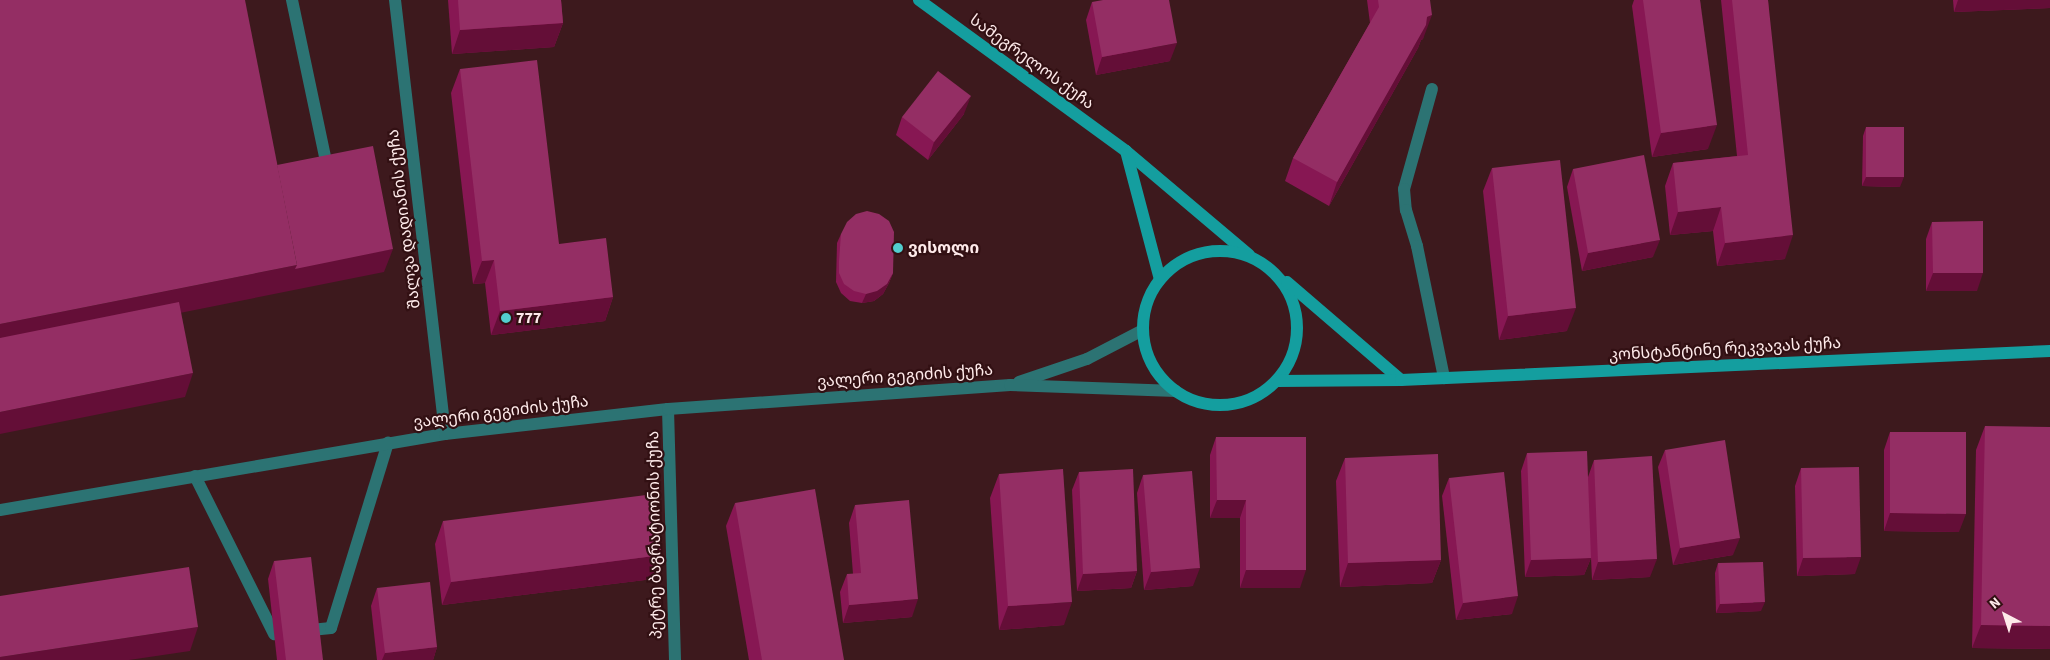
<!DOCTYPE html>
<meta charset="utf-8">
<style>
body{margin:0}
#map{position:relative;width:2050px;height:660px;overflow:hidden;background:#3d191d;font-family:"Source Sans 3","Noto Sans Georgian",sans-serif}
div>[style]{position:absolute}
.service>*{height:12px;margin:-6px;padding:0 6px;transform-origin:6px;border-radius:6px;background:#2c7373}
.minor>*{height:12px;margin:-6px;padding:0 6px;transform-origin:6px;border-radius:6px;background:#2c7373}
.tertiary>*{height:12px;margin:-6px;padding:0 6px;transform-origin:6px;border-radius:6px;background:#2c7373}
.secondary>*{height:12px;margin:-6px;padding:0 6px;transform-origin:6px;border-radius:6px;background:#149e9f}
.secondary>.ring{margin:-6px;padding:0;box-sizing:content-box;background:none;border:12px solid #149e9f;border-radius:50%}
.wall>*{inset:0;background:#871753}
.shaded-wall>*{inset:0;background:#640e37}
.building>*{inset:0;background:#942e64}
.dots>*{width:14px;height:14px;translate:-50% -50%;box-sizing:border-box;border:2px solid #321013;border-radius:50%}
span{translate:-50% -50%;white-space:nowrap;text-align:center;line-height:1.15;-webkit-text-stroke:4.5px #321013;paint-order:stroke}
.street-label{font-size:16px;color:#feeaea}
.poi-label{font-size:16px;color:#feeaea;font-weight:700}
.left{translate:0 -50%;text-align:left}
.north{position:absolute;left:1980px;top:590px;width:50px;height:50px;-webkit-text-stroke:4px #321013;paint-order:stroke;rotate:320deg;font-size:14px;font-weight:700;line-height:20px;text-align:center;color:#feeaea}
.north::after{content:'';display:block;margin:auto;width:18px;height:22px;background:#feeaea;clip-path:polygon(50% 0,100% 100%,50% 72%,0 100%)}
</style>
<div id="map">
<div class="service">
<div style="left:292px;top:0;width:165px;rotate:78.1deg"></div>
<div style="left:1432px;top:89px;width:104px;rotate:105.6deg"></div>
<div style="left:1404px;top:189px;width:21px;rotate:85deg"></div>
<div style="left:1406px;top:210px;width:38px;rotate:73deg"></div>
<div style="left:1417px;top:246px;width:135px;rotate:78.4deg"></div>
<div style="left:195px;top:476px;width:177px;rotate:63.4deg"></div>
<div style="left:311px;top:630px;width:20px;rotate:-6deg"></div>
<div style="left:331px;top:628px;width:194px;rotate:-72.9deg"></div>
</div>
<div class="minor">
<div style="left:395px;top:0;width:437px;rotate:83.4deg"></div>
<div style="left:668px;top:409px;width:251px;rotate:88.4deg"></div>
</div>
<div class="tertiary">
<div style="left:1019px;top:382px;width:72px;rotate:-18.7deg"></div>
<div style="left:1087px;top:359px;width:63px;rotate:-27.4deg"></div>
<div style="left:0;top:510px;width:451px;rotate:-9.7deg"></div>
<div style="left:445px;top:434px;width:224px;rotate:-6.4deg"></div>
<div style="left:668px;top:409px;width:343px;rotate:-4deg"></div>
<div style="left:1010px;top:385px;width:166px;rotate:2.1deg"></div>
</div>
<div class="secondary">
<div style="left:919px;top:0;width:256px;rotate:36.1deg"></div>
<div style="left:1126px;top:151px;width:161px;rotate:40.2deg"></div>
<div style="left:1126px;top:151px;width:133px;rotate:75.2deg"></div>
<div class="ring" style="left:1143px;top:251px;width:142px;height:142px"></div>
<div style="left:1287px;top:282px;width:150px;rotate:40.7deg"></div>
<div style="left:1277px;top:381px;width:124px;rotate:-0.5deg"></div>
<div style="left:1401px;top:380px;width:650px;rotate:-2.56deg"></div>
</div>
<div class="wall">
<div style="clip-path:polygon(448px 0,561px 0,563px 23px,554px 47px,452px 54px)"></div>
<div style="clip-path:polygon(1367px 0,1430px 0,1423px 39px,1421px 40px,1418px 48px,1329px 206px,1285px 181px,1293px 158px,1370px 23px)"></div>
<div style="clip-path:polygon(1634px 0,1700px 0,1708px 149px,1652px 157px,1632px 6px)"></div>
<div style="clip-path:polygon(1721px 0,1768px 0,1785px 259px,1717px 266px,1713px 231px,1670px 235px,1665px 186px,1673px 163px,1737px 156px)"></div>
<div style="clip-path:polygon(1953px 0,2050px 0,2050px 8px,1954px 12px)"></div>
<div style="clip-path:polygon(1092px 2px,1170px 61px,1096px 75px,1086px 20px)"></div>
<div style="clip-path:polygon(460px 69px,559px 244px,613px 297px,605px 321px,491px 335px,485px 283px,473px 284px,451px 93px)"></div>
<div style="clip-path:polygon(964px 114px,928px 160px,896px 135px,902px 117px)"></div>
<div style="clip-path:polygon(1866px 127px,1900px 187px,1862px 186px,1863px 136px)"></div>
<div style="clip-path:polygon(1492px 168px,1567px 331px,1499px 340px,1483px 191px)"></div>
<div style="clip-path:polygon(1573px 169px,1653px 257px,1582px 271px,1567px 187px)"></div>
<div style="clip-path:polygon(1932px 222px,1977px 291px,1926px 291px,1926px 239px)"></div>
<div style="clip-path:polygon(841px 234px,893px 273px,889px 283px,883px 294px,874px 301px,862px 303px,850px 301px,841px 293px,836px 282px,837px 243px)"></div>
<div style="clip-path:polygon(1985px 426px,2050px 649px,1972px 648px,1976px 450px)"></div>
<div style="clip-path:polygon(1890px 432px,1959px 532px,1884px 531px,1884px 450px)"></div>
<div style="clip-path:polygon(1216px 437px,1300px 588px,1240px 588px,1240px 518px,1210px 518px,1210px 455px)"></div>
<div style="clip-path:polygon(1665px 450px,1733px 555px,1673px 565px,1658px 467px)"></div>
<div style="clip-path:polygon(1527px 453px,1588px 477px,1594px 460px,1650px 577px,1592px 580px,1589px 513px,1591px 558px,1584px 575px,1525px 577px,1521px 471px)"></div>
<div style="clip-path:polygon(1345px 458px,1441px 560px,1432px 583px,1340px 587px,1336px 481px)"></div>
<div style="clip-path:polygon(1801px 468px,1855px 574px,1797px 576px,1795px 486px)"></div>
<div style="clip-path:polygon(1079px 472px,1137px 571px,1131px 588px,1077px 591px,1072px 490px)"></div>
<div style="clip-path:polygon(999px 474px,1064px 625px,999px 630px,990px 498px)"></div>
<div style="clip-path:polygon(1143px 475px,1193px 586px,1144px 590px,1137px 493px)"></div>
<div style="clip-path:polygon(1449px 478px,1512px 614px,1456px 620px,1442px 496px)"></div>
<div style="clip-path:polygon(735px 503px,844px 660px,749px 660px,726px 526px)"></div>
<div style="clip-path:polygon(855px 505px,912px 617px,843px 623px,840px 592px,847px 574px,853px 574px,849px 523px)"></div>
<div style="clip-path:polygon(443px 521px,662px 555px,653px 579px,442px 605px,435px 544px)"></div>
<div style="clip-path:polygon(274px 561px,323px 660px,277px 660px,268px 579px)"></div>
<div style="clip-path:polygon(1718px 563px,1761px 611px,1716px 613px,1715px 573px)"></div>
<div style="clip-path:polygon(377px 588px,437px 647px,433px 660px,377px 660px,371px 606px)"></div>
</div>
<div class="shaded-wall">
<div style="clip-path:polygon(1958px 0,2050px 0,2050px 8px,1954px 12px)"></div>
<div style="clip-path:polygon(1432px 15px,1423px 39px,1421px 40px,1418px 48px,1329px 206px,1337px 182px,1427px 17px)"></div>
<div style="clip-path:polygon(563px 23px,554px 47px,452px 54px,460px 30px)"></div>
<div style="clip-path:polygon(1177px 43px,1170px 61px,1096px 75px,1102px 57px)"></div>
<div style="clip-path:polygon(971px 96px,964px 114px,928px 160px,934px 142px)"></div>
<div style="clip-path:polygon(1717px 125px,1708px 149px,1652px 157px,1661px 133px)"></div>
<div style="clip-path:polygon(1866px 177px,1904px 177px,1900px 187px,1862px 186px)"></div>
<div style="clip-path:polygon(1721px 207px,1713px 231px,1670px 235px,1678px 212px)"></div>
<div style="clip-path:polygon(1793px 235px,1785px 259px,1717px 266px,1725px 243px)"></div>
<div style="clip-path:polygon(1660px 240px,1653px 257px,1582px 271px,1588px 253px)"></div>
<div style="clip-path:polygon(393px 249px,384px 272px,0 349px,0 324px,297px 265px)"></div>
<div style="clip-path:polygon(494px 260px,485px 283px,473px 284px,482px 261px)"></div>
<div style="clip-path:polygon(893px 273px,889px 283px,883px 294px,874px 301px,862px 303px,866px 294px)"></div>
<div style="clip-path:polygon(1933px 273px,1983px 273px,1977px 291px,1926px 291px)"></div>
<div style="clip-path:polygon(613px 297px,605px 321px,491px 335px,500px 311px)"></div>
<div style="clip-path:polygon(1576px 308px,1567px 331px,1499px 340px,1508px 316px)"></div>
<div style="clip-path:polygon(193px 373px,185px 397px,0 434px,0 412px)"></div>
<div style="clip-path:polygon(1217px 500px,1246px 500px,1240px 518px,1210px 518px)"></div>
<div style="clip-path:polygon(1890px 513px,1966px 514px,1959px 532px,1884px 531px)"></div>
<div style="clip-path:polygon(1740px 538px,1733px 555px,1673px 565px,1680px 548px)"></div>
<div style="clip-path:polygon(662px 555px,653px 579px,442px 605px,451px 582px)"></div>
<div style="clip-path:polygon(1861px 557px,1855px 574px,1797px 576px,1803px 558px)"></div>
<div style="clip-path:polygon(1591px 558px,1584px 575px,1525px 577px,1531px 560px)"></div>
<div style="clip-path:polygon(1657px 559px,1650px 577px,1592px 580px,1598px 562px)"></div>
<div style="clip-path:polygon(1441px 560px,1432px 583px,1340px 587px,1348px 563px)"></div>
<div style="clip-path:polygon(1200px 568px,1193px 586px,1144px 590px,1151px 572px)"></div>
<div style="clip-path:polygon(1246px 570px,1306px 570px,1300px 588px,1240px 588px)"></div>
<div style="clip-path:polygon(1137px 571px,1131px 588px,1077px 591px,1083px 574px)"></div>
<div style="clip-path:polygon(1518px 596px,1512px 614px,1456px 620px,1463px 603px)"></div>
<div style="clip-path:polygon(918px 599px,912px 617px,843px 623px,849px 605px)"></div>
<div style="clip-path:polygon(1072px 602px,1064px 625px,999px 630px,1008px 606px)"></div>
<div style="clip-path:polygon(1765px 602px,1761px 611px,1716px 613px,1720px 604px)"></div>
<div style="clip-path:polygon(1981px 625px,2050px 626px,2050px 649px,1972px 648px)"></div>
<div style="clip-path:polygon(198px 627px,190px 651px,129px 660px,0 660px,0 657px)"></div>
<div style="clip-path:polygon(437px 647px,433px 660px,382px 660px,385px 653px)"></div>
</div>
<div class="building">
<div style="clip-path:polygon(0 0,245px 0,297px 265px,0 324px)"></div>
<div style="clip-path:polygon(458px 0,561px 0,563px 23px,460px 30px)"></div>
<div style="clip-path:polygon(1103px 0,1169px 0,1177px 43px,1102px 57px,1092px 2px)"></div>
<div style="clip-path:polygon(1378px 0,1430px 0,1432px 15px,1427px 17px,1426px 25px,1337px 182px,1293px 158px,1379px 7px)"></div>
<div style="clip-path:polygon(1643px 0,1700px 0,1717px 125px,1661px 133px)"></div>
<div style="clip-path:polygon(1732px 0,1768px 0,1793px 235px,1725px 243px,1721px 207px,1678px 212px,1673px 163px,1748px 155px)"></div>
<div style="clip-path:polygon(537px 60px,559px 244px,606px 238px,613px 297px,500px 311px,494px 260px,482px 261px,460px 69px)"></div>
<div style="clip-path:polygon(938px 71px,971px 96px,934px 142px,902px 117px)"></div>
<div style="clip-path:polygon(1866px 127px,1904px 127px,1904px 177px,1866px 177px)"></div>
<div style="clip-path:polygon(373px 146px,393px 249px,295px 269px,297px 265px,277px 165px)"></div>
<div style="clip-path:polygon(1644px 155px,1660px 240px,1588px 253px,1573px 169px)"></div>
<div style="clip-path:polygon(1560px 160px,1576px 308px,1508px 316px,1492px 168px)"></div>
<div style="clip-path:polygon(867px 211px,879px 214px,889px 221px,894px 232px,893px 273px,887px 284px,877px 291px,866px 294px,854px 291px,844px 284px,839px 273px,839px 261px,841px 234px,847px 222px,856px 214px)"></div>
<div style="clip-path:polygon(1983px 221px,1983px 273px,1933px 273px,1932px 222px)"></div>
<div style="clip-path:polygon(179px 302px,193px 373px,0 412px,0 338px)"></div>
<div style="clip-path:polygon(1985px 426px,2050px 427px,2050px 626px,1981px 625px)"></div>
<div style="clip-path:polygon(1890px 432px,1966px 432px,1966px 514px,1890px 513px)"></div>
<div style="clip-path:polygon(1216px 437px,1306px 437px,1306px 570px,1246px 570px,1246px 500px,1217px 500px)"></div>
<div style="clip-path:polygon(1725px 440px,1740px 538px,1680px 548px,1665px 450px)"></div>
<div style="clip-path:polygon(1587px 451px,1591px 558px,1531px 560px,1527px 453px)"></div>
<div style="clip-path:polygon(1438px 454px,1441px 560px,1348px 563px,1345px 458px)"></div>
<div style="clip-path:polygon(1652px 456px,1657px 559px,1598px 562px,1594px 460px)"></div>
<div style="clip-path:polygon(1859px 467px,1861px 557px,1803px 558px,1801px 468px)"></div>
<div style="clip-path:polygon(1063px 469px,1072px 602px,1008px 606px,999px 474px)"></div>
<div style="clip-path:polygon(1133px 469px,1137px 571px,1083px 574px,1079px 472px)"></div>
<div style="clip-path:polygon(1192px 471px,1200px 568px,1151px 572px,1143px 475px)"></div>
<div style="clip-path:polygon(1504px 472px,1518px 596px,1463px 603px,1449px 478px)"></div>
<div style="clip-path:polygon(815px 489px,844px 660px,762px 660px,735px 503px)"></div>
<div style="clip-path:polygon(654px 494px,662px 555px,451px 582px,443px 521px)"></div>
<div style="clip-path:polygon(909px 500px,918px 599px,849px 605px,847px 574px,861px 573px,855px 505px)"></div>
<div style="clip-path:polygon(311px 557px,323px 660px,286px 660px,274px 561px)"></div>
<div style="clip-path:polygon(1763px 562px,1765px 602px,1720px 604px,1718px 563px)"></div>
<div style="clip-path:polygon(189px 567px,198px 627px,0 657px,0 596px)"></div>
<div style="clip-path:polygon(430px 582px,437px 647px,385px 653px,377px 588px)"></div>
</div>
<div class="dots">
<div style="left:898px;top:248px;background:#52cdce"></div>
<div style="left:506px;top:318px;background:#52cdce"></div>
</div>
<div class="street-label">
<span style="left:1032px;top:62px;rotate:36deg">სამეგრელოს ქუჩა</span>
<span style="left:404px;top:219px;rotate:-97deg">შალვა დადიანის ქუჩა</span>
<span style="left:1725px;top:349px;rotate:-3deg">კონსტანტინე რეკვავას ქუჩა</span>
<span style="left:905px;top:376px;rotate:-4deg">ვალერი გეგიძის ქუჩა</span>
<span style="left:501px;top:412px;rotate:-7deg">ვალერი გეგიძის ქუჩა</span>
<span style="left:655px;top:535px;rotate:-91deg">პეტრე ბაგრატიონის ქუჩა</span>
</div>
<div class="poi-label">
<span class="left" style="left:908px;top:248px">ვისოლი</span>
<span class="left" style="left:516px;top:318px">777</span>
</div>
<div class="north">N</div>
</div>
